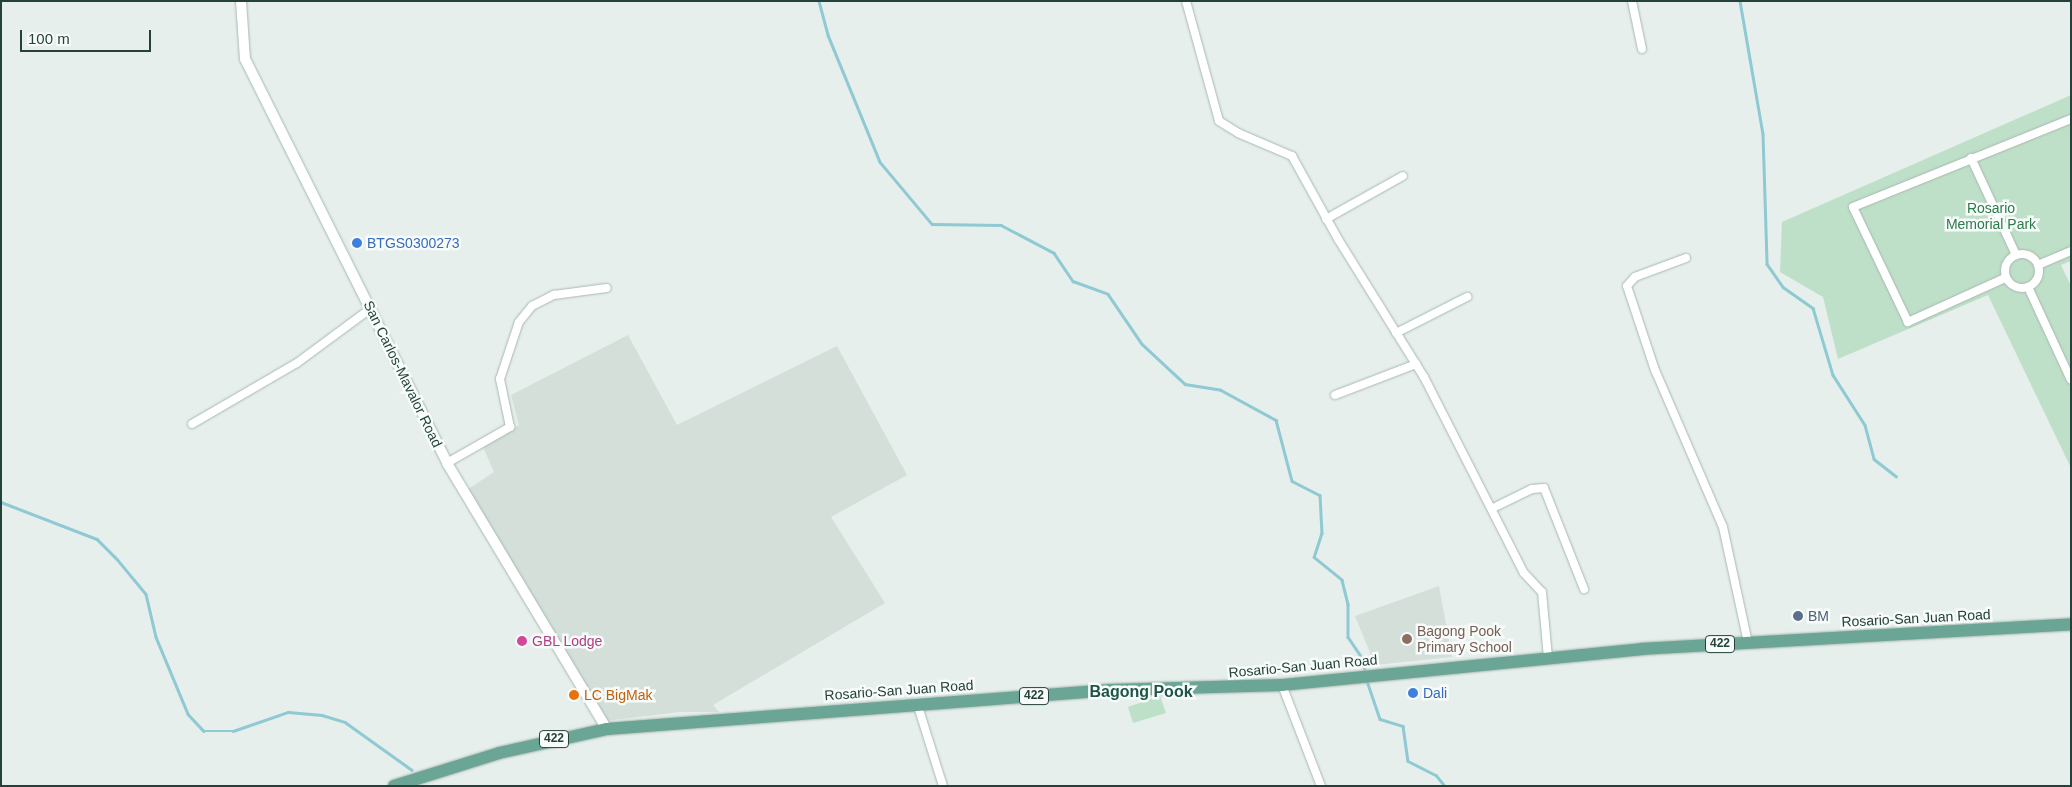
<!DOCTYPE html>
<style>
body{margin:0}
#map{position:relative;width:2072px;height:787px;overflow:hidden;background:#e6efeb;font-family:Helvetica,sans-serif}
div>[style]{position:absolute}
.built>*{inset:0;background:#d4dfda}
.green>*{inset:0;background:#bfe0c8}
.stream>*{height:2.5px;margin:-1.25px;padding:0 1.25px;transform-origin:1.25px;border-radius:1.25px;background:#8ec9d4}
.roads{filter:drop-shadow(0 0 1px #a8b8b2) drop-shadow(0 0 1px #a8b8b2)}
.minor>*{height:8px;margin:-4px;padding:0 4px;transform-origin:4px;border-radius:4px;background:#fff}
.minor>.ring{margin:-4px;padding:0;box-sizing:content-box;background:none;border:8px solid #fff;border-radius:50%}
.tertiary>*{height:10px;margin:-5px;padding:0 5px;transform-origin:5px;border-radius:5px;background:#fff}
.primary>*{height:12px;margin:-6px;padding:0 6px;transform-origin:6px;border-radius:6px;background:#6aa596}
.dots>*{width:14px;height:14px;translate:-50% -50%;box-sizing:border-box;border:2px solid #f7fbf9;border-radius:50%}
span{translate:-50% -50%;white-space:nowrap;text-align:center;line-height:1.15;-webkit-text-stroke:5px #f7fbf9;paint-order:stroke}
.shield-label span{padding:1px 4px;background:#f7fbf9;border:1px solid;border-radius:4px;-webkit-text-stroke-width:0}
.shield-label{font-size:12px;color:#24423a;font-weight:700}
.park-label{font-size:14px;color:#2d7a4b}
.shop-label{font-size:14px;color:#366cbe}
.left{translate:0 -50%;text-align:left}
.street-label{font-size:14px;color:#24423a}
.service-label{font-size:14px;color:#4e5e75}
.education-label{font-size:14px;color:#785e54}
.hotel-label{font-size:14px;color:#b23c85}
.food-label{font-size:14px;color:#c56008}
.quarter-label{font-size:16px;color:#1f5548;font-weight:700}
.frame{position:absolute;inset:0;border:2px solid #24423a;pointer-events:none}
.scale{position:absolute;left:20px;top:30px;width:131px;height:22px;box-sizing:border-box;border:2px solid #24423a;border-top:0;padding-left:6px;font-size:15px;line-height:18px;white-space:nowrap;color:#24423a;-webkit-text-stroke:4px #f7fbf9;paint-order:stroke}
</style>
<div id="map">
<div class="built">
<div style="clip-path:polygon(628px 335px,677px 425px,837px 346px,907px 475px,831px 517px,885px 603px,713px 705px,719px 712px,680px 712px,606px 721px,468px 489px,494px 472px,483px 447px,519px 425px,511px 395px)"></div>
<div style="clip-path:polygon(1439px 586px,1452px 657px,1375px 665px,1355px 616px)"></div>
</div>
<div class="green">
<div style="clip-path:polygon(2071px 95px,2071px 261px,2061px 265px,2071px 286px,2071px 468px,1988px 295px,1838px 359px,1823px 297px,1780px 272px,1782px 222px)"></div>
<div style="clip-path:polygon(1160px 696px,1166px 713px,1133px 723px,1128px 707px)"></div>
</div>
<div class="stream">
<div style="left:819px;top:1px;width:35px;rotate:75deg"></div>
<div style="left:828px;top:35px;width:137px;rotate:67.7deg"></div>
<div style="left:880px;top:162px;width:81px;rotate:50deg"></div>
<div style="left:932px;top:224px;width:69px;rotate:0.8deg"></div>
<div style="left:1001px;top:225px;width:60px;rotate:27.8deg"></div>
<div style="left:1054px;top:253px;width:34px;rotate:56deg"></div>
<div style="left:1073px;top:281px;width:37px;rotate:20deg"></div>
<div style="left:1108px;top:294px;width:60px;rotate:55.8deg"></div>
<div style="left:1142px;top:344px;width:59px;rotate:42.9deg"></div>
<div style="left:1185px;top:384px;width:36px;rotate:9deg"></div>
<div style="left:1221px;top:390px;width:63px;rotate:28.6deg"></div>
<div style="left:1276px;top:420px;width:63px;rotate:75.3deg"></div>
<div style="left:1292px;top:481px;width:31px;rotate:27deg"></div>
<div style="left:1320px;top:495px;width:38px;rotate:87deg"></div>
<div style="left:1322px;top:533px;width:25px;rotate:108deg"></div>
<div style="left:1314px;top:557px;width:36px;rotate:39deg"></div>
<div style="left:1342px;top:580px;width:25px;rotate:76deg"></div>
<div style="left:1348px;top:604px;width:33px;rotate:90deg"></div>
<div style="left:1348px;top:637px;width:25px;rotate:56deg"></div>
<div style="left:1362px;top:658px;width:16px;rotate:76deg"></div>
<div style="left:1740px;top:1px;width:135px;rotate:80.2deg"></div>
<div style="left:1763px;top:134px;width:130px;rotate:88.2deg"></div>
<div style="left:1767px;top:264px;width:28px;rotate:55deg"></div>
<div style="left:1783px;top:287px;width:37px;rotate:35deg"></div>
<div style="left:1813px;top:308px;width:70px;rotate:73.4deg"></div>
<div style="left:1833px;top:375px;width:59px;rotate:57.4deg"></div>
<div style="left:1865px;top:425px;width:35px;rotate:75deg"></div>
<div style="left:1874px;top:459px;width:28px;rotate:38deg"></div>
<div style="left:1px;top:502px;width:103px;rotate:21.1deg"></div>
<div style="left:97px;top:539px;width:28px;rotate:45deg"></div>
<div style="left:117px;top:559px;width:45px;rotate:50.4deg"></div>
<div style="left:146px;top:594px;width:44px;rotate:76.9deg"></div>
<div style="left:156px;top:637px;width:83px;rotate:67.4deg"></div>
<div style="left:188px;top:714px;width:23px;rotate:47deg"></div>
<div style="left:204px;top:731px;width:29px"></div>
<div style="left:233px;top:731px;width:58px;rotate:-19.1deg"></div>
<div style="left:288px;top:712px;width:34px;rotate:5deg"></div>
<div style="left:322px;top:715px;width:24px;rotate:17deg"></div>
<div style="left:345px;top:722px;width:82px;rotate:35.6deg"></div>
<div style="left:1367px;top:681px;width:40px;rotate:71.1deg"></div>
<div style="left:1380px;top:719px;width:24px;rotate:17deg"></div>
<div style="left:1403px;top:726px;width:35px;rotate:82deg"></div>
<div style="left:1408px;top:761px;width:31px;rotate:27deg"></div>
<div style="left:1436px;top:775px;width:14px;rotate:51deg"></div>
</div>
<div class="roads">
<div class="minor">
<div style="left:1186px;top:1px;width:124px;rotate:74.6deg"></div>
<div style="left:1219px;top:121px;width:22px;rotate:32deg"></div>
<div style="left:1238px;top:133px;width:59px;rotate:23.1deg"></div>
<div style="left:1292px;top:156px;width:95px;rotate:61deg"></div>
<div style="left:1338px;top:239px;width:163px;rotate:58.1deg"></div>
<div style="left:1424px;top:377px;width:220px;rotate:63deg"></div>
<div style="left:1524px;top:573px;width:26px;rotate:47deg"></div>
<div style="left:1542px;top:592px;width:66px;rotate:84.8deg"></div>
<div style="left:1632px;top:1px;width:49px;rotate:78.2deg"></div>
<div style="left:1971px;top:158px;width:107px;rotate:65.1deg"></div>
<div style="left:1326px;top:219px;width:88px;rotate:-29.2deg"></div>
<div class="ring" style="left:2005px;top:254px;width:26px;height:26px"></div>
<div style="left:1686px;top:258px;width:54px;rotate:159.6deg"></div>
<div style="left:1635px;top:277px;width:12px;rotate:132deg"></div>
<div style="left:1627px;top:286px;width:89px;rotate:71.6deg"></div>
<div style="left:1655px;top:370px;width:171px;rotate:66.6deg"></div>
<div style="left:1723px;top:527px;width:119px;rotate:77.8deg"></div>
<div style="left:2038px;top:265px;width:36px;rotate:-23deg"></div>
<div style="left:2005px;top:278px;width:107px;rotate:155.6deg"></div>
<div style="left:1908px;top:322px;width:127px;rotate:-115.6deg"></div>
<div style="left:1853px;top:207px;width:235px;rotate:-22deg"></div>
<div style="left:2028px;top:287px;width:102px;rotate:65.2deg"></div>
<div style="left:1396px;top:333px;width:80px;rotate:-26.9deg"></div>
<div style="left:1335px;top:395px;width:87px;rotate:-20.9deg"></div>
<div style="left:192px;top:424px;width:121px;rotate:-30.2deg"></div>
<div style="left:297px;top:363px;width:91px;rotate:-36.5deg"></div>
<div style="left:447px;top:463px;width:73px;rotate:-29.7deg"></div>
<div style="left:510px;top:427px;width:49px;rotate:-101.8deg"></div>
<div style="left:500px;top:379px;width:60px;rotate:-71.6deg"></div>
<div style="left:519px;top:322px;width:21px;rotate:-51deg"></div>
<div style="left:532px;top:306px;width:25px;rotate:-27deg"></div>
<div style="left:554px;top:295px;width:53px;rotate:-7.5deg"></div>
<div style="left:1493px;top:508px;width:43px;rotate:-26deg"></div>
<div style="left:1532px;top:489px;width:12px;rotate:-5deg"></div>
<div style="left:1544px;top:488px;width:109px;rotate:68.4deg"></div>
<div style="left:1282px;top:685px;width:108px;rotate:68.9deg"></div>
<div style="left:917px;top:703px;width:87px;rotate:72.6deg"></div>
</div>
<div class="tertiary">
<div style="left:241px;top:1px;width:58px;rotate:86.1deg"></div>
<div style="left:245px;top:59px;width:452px;rotate:63.4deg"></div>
<div style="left:447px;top:463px;width:310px;rotate:59deg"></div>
</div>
<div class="primary">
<div style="left:394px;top:786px;width:110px;rotate:-17.4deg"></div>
<div style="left:499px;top:753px;width:111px;rotate:-12.5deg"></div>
<div style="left:607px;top:729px;width:505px;rotate:-4.43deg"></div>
<div style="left:1110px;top:690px;width:172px;rotate:-1.7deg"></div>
<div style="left:1282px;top:685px;width:362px;rotate:-5.7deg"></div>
<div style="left:1642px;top:649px;width:430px;rotate:-3.3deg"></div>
</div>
</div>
<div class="dots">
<div style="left:357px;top:243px;background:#3f7fe0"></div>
<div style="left:1798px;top:616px;background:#5c6f8a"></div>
<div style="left:1407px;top:639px;background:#8d6e63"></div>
<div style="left:522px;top:641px;background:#d1479c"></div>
<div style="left:1413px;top:693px;background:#3f7fe0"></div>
<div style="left:574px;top:695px;background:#e8710a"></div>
</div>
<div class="shield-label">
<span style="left:1720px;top:644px">422</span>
<span style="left:1034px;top:696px">422</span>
<span style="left:554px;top:739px">422</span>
</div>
<div class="park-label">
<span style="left:1991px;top:216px">Rosario<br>Memorial Park</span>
</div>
<div class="shop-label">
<span class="left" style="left:367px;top:243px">BTGS0300273</span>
<span class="left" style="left:1423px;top:693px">Dali</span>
</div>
<div class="street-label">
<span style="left:403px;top:374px;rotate:64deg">San Carlos-Mavalor Road</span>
<span style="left:1916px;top:618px;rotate:-3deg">Rosario-San Juan Road</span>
<span style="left:1303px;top:666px;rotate:-5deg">Rosario-San Juan Road</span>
<span style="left:899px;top:690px;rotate:-4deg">Rosario-San Juan Road</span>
</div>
<div class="service-label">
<span class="left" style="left:1808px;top:616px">BM</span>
</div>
<div class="education-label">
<span class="left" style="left:1417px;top:639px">Bagong Pook<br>Primary School</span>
</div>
<div class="hotel-label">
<span class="left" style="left:532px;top:641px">GBL Lodge</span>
</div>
<div class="food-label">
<span class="left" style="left:584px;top:695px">LC BigMak</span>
</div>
<div class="quarter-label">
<span style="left:1141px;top:692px">Bagong Pook</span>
</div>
<div class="frame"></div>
<div class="scale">100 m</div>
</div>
